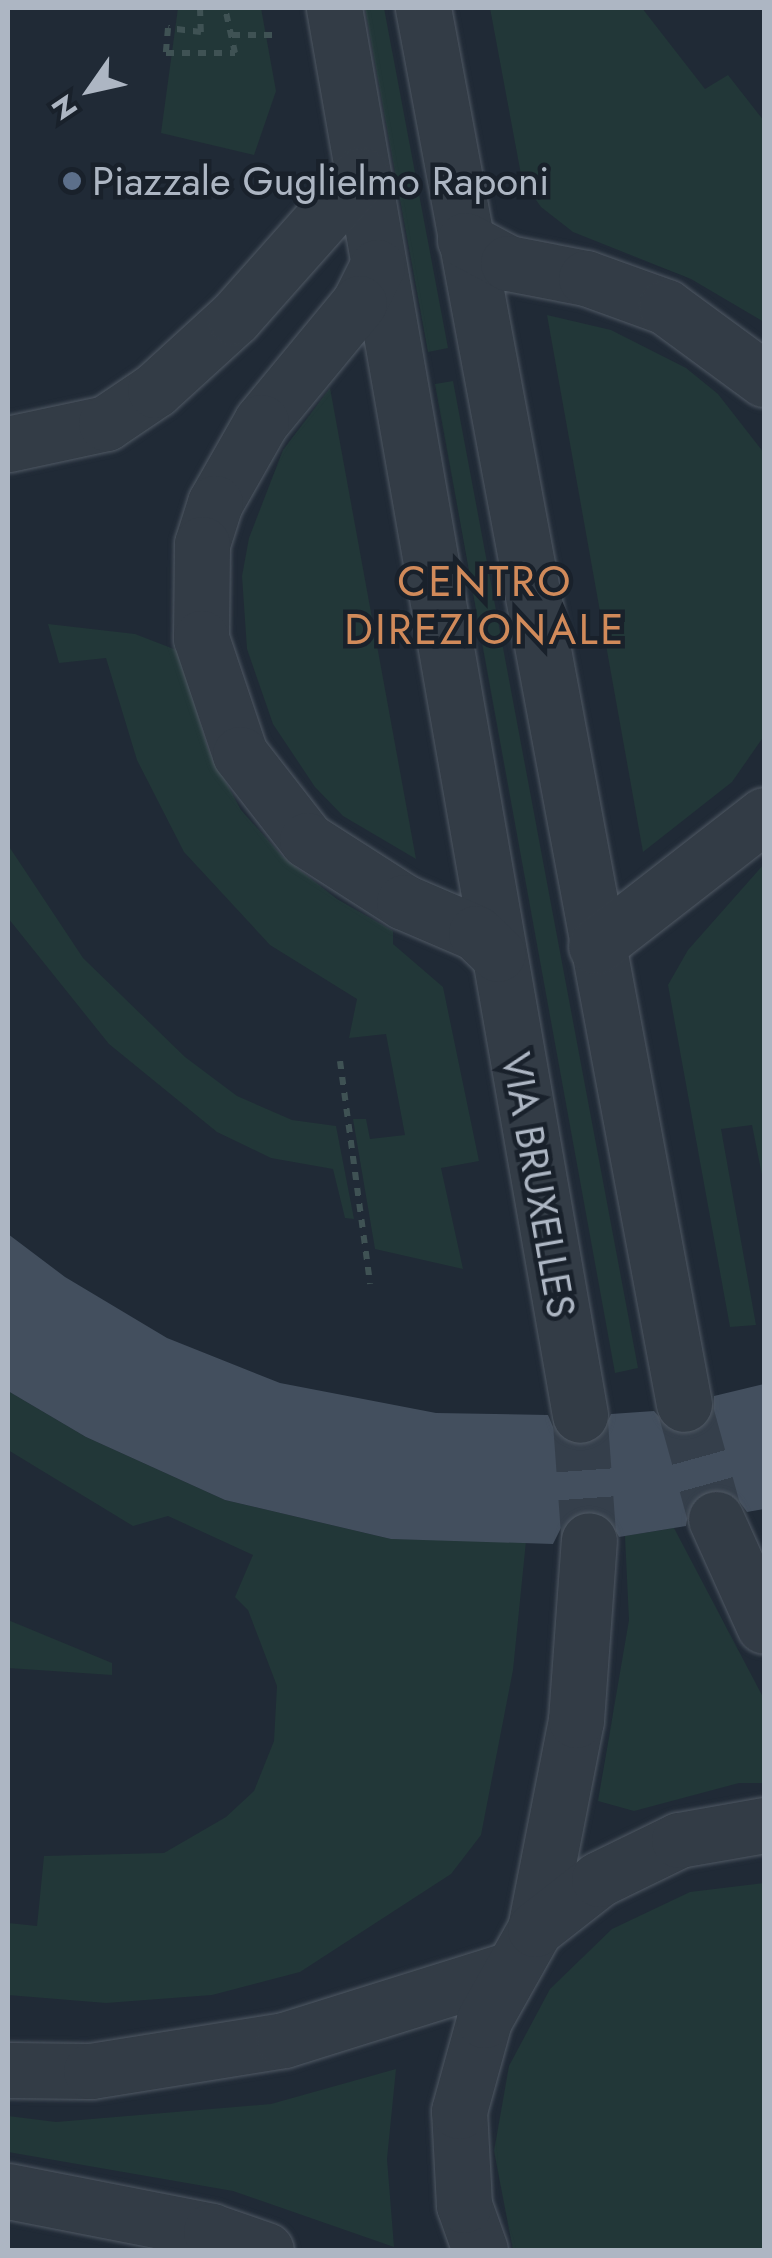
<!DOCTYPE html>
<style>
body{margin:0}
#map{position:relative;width:772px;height:2258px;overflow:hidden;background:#202a36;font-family:Jost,sans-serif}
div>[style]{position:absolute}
.green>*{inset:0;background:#223738}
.building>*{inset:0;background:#434f5e}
.minor-tunnel>*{height:55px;margin-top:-27.5px;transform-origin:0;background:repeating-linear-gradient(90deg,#353f4b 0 55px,transparent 0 83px)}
.path>*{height:6px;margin-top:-3px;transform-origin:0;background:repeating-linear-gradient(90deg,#3f5254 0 8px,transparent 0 16px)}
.roads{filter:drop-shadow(0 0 2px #505964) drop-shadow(0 0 2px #505964)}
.minor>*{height:55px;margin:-27.5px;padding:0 27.5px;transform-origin:27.5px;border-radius:27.5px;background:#333c46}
.dots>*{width:28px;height:28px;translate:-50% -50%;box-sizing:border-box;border:5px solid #19212b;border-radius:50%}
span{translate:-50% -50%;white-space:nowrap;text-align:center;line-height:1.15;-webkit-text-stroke:9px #19212b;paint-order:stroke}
.poi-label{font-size:40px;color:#adb6c3}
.left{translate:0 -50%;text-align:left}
.street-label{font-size:40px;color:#adb6c3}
.neighbourhood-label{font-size:42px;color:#d18a5a;letter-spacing:2.5px}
.frame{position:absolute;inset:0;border:10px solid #adb6c3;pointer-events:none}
.north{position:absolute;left:40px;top:40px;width:100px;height:100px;-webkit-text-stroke:8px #19212b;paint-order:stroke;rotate:236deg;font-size:28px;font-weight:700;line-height:40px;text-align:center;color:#adb6c3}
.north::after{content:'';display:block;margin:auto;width:35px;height:45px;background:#adb6c3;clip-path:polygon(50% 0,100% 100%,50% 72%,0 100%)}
</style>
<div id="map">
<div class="green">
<div style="clip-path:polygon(178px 8px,261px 8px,276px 91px,254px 155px,161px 133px)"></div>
<div style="clip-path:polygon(365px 8px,384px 8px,448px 348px,428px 352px)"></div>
<div style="clip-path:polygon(490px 8px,642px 8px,705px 89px,728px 75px,764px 121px,764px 322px,691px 279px,573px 232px,541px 207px,522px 180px)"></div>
<div style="clip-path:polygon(547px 315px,611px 330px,686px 368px,718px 394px,764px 453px,764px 736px,732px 782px,643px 852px)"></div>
<div style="clip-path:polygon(453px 381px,638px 1368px,615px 1373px,435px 384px)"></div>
<div style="clip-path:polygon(330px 388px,416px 859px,343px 816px,315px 787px,273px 724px,247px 649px,242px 576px,249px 538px,283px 450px)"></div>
<div style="clip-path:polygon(48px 624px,135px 634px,179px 651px,208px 749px,241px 810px,283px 857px,337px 899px,393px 931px,393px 944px,443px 987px,479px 1161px,441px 1168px,463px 1269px,375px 1249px,353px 1119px,366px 1119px,370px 1139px,405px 1135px,386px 1034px,349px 1038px,357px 999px,270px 945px,184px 852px,137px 760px,106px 658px,59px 663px)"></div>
<div style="clip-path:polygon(8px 845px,83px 958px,185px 1057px,237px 1096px,292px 1120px,336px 1126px,354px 1219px,345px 1218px,333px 1169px,271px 1158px,217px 1132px,109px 1044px,8px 918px)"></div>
<div style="clip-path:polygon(764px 864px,764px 1185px,752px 1125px,721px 1129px,756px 1325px,730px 1327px,668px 985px,688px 950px)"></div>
<div style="clip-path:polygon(8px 1391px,86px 1437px,225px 1500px,391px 1539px,526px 1541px,513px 1670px,481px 1835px,451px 1874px,300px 1972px,212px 1995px,106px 2003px,8px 1995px,8px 1923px,37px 1926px,44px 1856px,164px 1853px,226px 1817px,254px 1791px,274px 1741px,277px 1686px,248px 1610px,235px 1597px,253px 1555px,168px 1516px,133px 1526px,8px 1450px)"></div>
<div style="clip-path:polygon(674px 1528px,764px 1699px,764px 1783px,739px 1783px,634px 1811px,598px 1801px,629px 1620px,625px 1536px)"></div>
<div style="clip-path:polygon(8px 1620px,112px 1663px,112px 1675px,8px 1668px)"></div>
<div style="clip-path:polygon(764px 1883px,764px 2250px,513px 2250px,494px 2151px,509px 2066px,550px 1989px,612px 1929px,690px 1892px)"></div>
<div style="clip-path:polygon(396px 2069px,387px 2159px,394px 2247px,233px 2191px,8px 2152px,8px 2116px,56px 2122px,271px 2104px)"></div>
</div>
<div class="building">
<div style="clip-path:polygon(8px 1234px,65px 1277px,167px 1338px,280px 1383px,436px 1413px,548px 1415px,556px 1434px,570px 1445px,599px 1440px,611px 1414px,654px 1411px,673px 1433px,691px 1434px,713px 1415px,714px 1396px,764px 1384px,764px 1509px,747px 1512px,733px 1493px,704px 1490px,690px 1502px,686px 1526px,619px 1537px,607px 1515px,590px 1509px,564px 1522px,553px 1544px,391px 1539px,225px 1500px,86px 1437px,8px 1391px)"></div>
</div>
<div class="minor-tunnel">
<div style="left:684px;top:1404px;width:119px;rotate:74.5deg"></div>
<div style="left:580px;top:1415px;width:125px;rotate:85.9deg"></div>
</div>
<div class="path">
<div style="left:200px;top:8px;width:24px;rotate:88deg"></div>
<div style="left:201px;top:32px;width:33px;rotate:-173deg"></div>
<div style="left:168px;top:28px;width:25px;rotate:95deg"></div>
<div style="left:166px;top:53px;width:69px"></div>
<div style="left:235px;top:53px;width:46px;rotate:-102.5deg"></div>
<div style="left:232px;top:35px;width:45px"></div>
<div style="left:340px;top:1061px;width:225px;rotate:82.3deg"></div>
</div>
<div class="roads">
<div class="minor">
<div style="left:334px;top:8px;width:1428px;rotate:80.08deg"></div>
<div style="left:423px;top:8px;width:1420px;rotate:79.41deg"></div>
<div style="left:465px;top:240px;width:49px;rotate:28.1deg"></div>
<div style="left:508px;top:263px;width:79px;rotate:10.9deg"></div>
<div style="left:586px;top:278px;width:85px;rotate:19.9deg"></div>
<div style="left:666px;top:307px;width:122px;rotate:36.3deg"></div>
<div style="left:377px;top:267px;width:40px;rotate:116.6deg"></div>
<div style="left:359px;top:303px;width:154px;rotate:129.5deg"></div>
<div style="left:261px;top:422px;width:93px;rotate:119.6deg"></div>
<div style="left:215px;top:503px;width:43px;rotate:107.6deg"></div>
<div style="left:202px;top:544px;width:94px;rotate:90.6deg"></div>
<div style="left:201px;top:638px;width:122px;rotate:71.4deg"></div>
<div style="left:240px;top:754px;width:109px;rotate:52.1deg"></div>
<div style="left:307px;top:840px;width:115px;rotate:32.6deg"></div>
<div style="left:404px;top:902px;width:78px;rotate:23.3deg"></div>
<div style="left:476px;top:933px;width:30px;rotate:44deg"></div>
<div style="left:8px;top:444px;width:100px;rotate:-12.1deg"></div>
<div style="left:106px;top:423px;width:59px;rotate:-34deg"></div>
<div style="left:155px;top:390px;width:108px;rotate:-42.4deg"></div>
<div style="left:235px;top:317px;width:190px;rotate:-48.4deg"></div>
<div style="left:596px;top:946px;width:213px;rotate:-37.9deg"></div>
<div style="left:716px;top:1519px;width:117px;rotate:65.8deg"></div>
<div style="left:535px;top:1929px;width:213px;rotate:-78.9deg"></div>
<div style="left:576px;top:1720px;width:180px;rotate:-85.9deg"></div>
<div style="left:8px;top:2070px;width:83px;rotate:0.7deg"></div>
<div style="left:91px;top:2071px;width:195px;rotate:-9.1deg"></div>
<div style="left:284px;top:2040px;width:235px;rotate:-17.4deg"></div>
<div style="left:8px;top:2191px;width:207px;rotate:11.1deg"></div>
<div style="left:211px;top:2231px;width:58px;rotate:19.1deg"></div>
<div style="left:480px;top:2250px;width:48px;rotate:-109.6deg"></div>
<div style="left:464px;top:2205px;width:94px;rotate:-93deg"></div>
<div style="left:459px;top:2111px;width:94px;rotate:-74.6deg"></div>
<div style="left:484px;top:2020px;width:104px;rotate:-60.7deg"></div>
<div style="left:535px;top:1929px;width:81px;rotate:-38deg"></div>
<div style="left:599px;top:1879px;width:89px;rotate:-26deg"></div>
<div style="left:679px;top:1840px;width:86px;rotate:-10deg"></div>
</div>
</div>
<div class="dots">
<div style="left:72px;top:181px;background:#5c6f8a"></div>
</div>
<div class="poi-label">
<span class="left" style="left:92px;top:181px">Piazzale Guglielmo Raponi</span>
</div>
<div class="street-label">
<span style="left:539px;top:1185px;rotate:80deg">VIA BRUXELLES</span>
</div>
<div class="neighbourhood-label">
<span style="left:485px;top:606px">CENTRO<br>DIREZIONALE</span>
</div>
<div class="frame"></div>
<div class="north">N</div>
</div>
